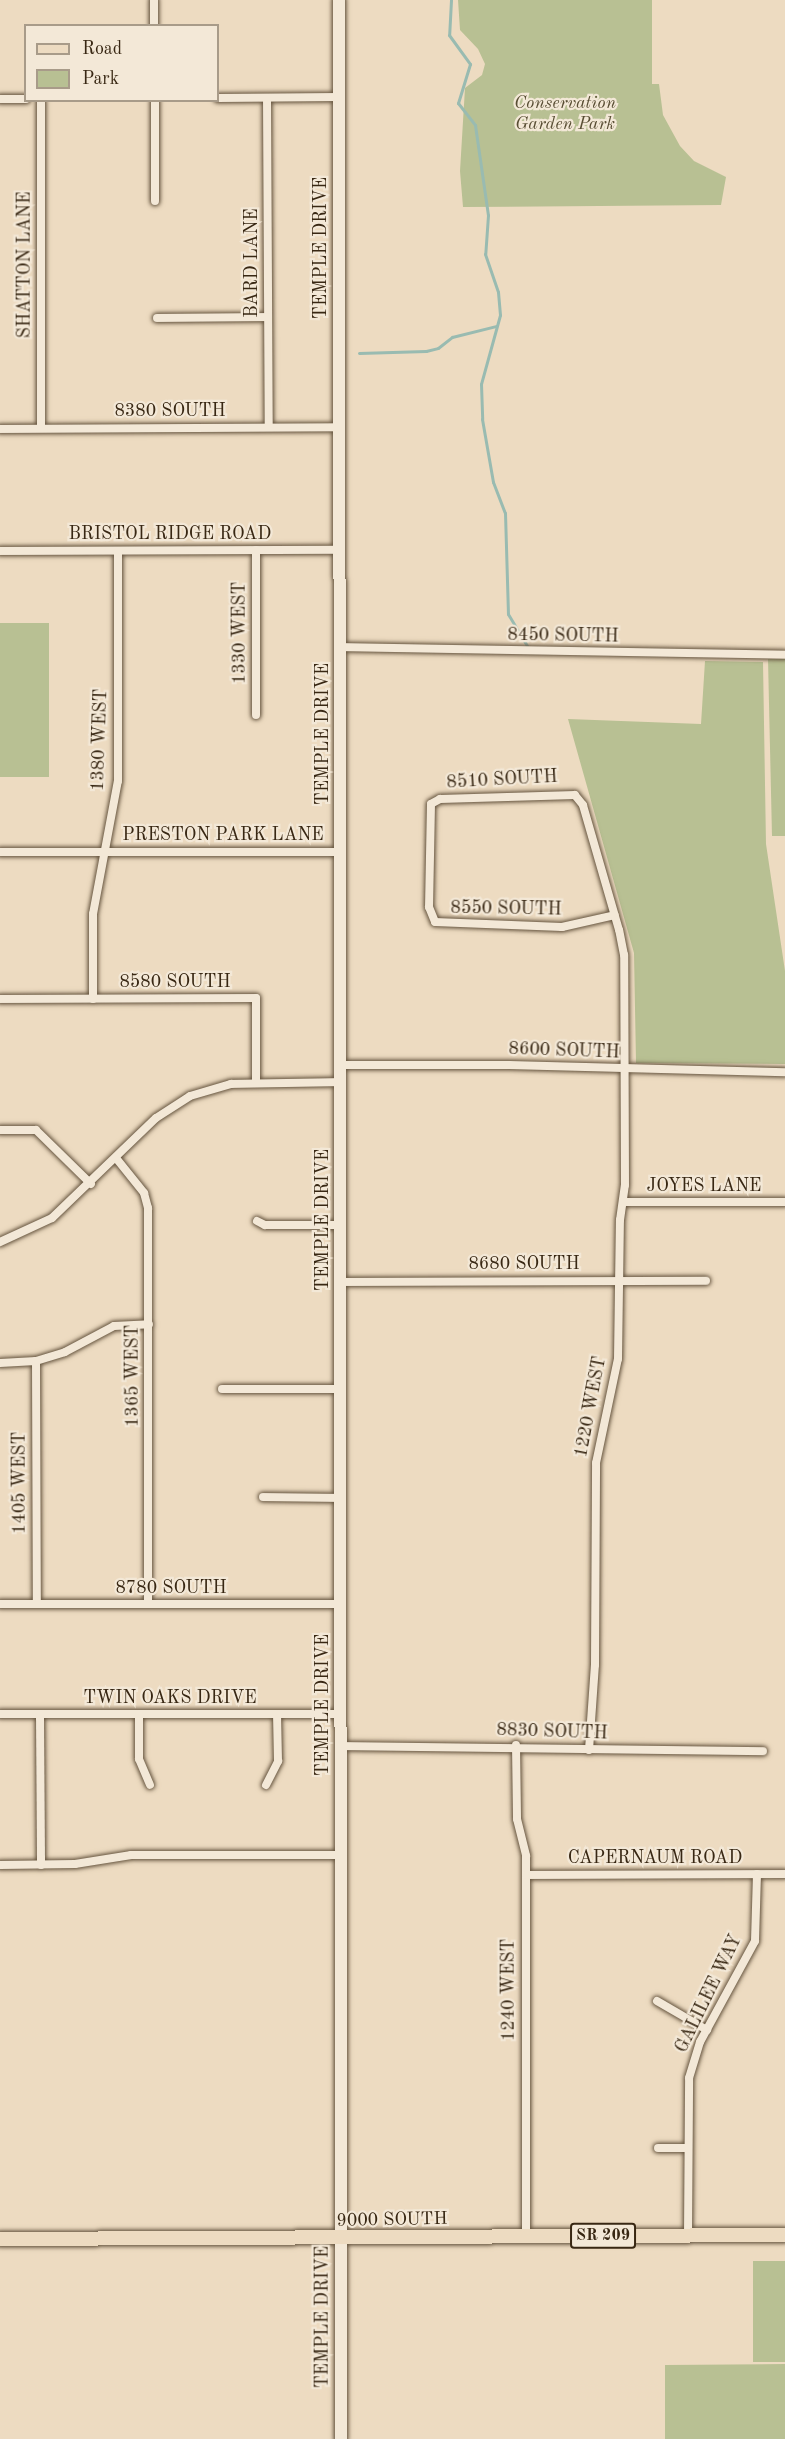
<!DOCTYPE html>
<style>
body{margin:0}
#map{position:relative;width:785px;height:2439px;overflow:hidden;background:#eddbc1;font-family:"Old Standard TT",serif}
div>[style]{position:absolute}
.green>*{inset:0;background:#b8c093}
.stream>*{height:3px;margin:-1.5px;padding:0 1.5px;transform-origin:1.5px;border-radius:1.5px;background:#99bbb1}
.roads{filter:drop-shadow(0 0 2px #65543e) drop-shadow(0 0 2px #65543e)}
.street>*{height:8px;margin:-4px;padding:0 4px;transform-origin:4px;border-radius:4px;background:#f3e8d7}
.secondary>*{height:12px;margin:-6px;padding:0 6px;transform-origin:6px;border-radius:6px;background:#f3e8d7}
.primary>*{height:14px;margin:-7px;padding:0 7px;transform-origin:7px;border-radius:7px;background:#eddbc1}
span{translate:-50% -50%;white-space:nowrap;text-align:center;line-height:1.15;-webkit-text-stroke:4.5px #f3e8d7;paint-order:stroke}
.shield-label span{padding:2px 4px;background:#f3e8d7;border:2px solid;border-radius:4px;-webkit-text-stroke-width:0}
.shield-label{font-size:16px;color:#382713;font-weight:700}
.park-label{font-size:18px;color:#584d33;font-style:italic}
.street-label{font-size:18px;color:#382713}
.legend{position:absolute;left:24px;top:24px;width:195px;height:78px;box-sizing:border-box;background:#f3e8d7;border:2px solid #a89b89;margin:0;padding:8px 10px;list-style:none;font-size:18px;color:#382713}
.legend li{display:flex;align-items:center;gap:12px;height:30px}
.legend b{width:30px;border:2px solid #a89b89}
</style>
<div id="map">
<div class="green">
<div style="clip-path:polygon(458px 0,652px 0,652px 84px,659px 84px,663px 115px,680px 146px,694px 161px,726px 177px,721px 205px,463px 207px,460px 171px,465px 88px,482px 75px,485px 64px,478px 49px,460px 30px)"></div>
<div style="clip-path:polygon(0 623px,49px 623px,49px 777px,0 777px)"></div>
<div style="clip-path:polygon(768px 659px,785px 659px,785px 836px,772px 836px)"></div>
<div style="clip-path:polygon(705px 661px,763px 662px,766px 844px,785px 971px,785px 1064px,636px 1063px,634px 953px,568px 719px,701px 724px)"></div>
<div style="clip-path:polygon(753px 2261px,785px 2261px,785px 2362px,753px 2362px)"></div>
<div style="clip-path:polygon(785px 2364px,785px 2439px,665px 2439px,665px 2365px)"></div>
</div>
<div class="stream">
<div style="left:451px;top:0;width:35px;rotate:93deg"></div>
<div style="left:449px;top:35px;width:36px;rotate:54deg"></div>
<div style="left:470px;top:64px;width:41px;rotate:107.1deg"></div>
<div style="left:458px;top:103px;width:28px;rotate:52deg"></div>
<div style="left:475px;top:125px;width:91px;rotate:81.8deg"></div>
<div style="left:488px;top:215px;width:39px;rotate:94deg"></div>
<div style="left:485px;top:254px;width:40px;rotate:71.1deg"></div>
<div style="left:498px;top:292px;width:23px;rotate:85deg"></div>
<div style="left:500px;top:315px;width:72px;rotate:105.4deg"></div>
<div style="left:481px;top:384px;width:35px;rotate:88deg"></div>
<div style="left:482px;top:419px;width:64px;rotate:80.1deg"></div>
<div style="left:493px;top:482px;width:33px;rotate:69deg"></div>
<div style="left:505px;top:513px;width:101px;rotate:88.3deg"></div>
<div style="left:508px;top:614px;width:39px;rotate:59deg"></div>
<div style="left:359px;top:353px;width:67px;rotate:-1.7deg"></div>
<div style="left:426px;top:351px;width:12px;rotate:-14deg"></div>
<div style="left:438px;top:348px;width:18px;rotate:-38deg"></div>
<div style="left:452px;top:337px;width:45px;rotate:-14deg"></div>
</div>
<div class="roads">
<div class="street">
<div style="left:154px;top:0;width:26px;rotate:90deg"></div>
<div style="left:218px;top:98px;width:121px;rotate:-0.5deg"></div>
<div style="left:267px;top:98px;width:329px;rotate:89.7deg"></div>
<div style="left:0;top:99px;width:26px"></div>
<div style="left:41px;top:100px;width:328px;rotate:90deg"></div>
<div style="left:155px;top:201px;width:101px;rotate:-90deg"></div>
<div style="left:157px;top:318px;width:111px;rotate:-0.5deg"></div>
<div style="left:0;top:429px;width:340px;rotate:-0.3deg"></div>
<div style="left:256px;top:550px;width:165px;rotate:90deg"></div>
<div style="left:0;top:551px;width:340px;rotate:-0.2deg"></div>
<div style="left:340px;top:647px;width:445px;rotate:1deg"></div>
<div style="left:0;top:852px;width:341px"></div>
<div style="left:0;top:999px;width:256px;rotate:-0.2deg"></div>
<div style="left:256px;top:998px;width:85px;rotate:90deg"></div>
<div style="left:93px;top:999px;width:85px;rotate:-90deg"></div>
<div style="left:93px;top:914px;width:135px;rotate:-79.4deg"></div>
<div style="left:118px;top:781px;width:230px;rotate:-90deg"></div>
<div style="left:341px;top:1065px;width:168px"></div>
<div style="left:509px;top:1065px;width:276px;rotate:1.5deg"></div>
<div style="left:0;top:1130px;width:36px"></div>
<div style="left:36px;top:1130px;width:77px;rotate:44.5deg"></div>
<div style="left:116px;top:1158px;width:45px;rotate:51.3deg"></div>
<div style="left:144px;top:1193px;width:16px;rotate:75deg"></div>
<div style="left:148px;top:1208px;width:396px;rotate:90deg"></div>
<div style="left:624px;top:1202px;width:161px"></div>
<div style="left:257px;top:1221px;width:9px;rotate:27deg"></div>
<div style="left:265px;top:1225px;width:77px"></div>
<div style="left:0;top:1242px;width:57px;rotate:-24.8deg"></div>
<div style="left:52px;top:1218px;width:144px;rotate:-43.9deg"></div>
<div style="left:156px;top:1118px;width:40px;rotate:-32.9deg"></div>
<div style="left:190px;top:1096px;width:43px;rotate:-16.3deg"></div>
<div style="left:231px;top:1084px;width:110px;rotate:-1deg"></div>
<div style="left:341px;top:1282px;width:365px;rotate:-0.2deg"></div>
<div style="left:36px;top:1361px;width:243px;rotate:89.8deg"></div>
<div style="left:0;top:1363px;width:36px;rotate:-3deg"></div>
<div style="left:36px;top:1361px;width:30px;rotate:-17deg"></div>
<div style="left:65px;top:1352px;width:55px;rotate:-28deg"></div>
<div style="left:114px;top:1326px;width:35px;rotate:-3deg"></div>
<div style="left:222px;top:1389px;width:119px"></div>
<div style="left:263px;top:1497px;width:78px;rotate:0.7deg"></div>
<div style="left:0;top:1604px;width:341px"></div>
<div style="left:0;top:1714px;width:341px"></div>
<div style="left:139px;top:1714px;width:45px;rotate:90deg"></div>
<div style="left:139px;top:1759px;width:28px;rotate:67deg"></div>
<div style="left:40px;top:1715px;width:150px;rotate:89.6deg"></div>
<div style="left:516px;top:1745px;width:74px;rotate:89.2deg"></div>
<div style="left:517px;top:1819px;width:38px;rotate:76deg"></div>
<div style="left:526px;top:1856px;width:380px;rotate:90deg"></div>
<div style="left:341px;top:1746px;width:422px;rotate:0.7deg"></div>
<div style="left:589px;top:1750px;width:85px;rotate:-86deg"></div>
<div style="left:595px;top:1665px;width:202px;rotate:-89.7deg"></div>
<div style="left:596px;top:1463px;width:106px;rotate:-78.1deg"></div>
<div style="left:618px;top:1359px;width:139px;rotate:-89.2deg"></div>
<div style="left:620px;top:1220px;width:35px;rotate:-82deg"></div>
<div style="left:625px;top:1185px;width:230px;rotate:-90.2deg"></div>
<div style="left:624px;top:955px;width:25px;rotate:-101deg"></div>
<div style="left:619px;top:930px;width:130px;rotate:-106.1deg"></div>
<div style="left:583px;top:805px;width:13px;rotate:-129deg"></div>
<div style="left:575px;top:795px;width:135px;rotate:178.3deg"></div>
<div style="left:440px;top:799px;width:10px;rotate:151deg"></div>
<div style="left:431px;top:804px;width:103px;rotate:91.1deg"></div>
<div style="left:429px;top:907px;width:16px;rotate:68deg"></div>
<div style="left:435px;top:922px;width:127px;rotate:2.3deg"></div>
<div style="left:562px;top:927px;width:54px;rotate:-12.8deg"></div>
<div style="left:266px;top:1785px;width:27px;rotate:-63deg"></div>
<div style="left:278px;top:1761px;width:47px;rotate:-91.2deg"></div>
<div style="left:0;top:1865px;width:75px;rotate:-0.8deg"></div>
<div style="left:75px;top:1864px;width:57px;rotate:-9.1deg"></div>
<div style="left:131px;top:1855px;width:209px"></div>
<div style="left:526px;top:1875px;width:259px;rotate:-0.2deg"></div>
<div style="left:657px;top:2001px;width:58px;rotate:30.1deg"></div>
<div style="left:658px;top:2148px;width:30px"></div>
<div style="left:688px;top:2236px;width:158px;rotate:-89.6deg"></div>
<div style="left:689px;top:2078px;width:38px;rotate:-73deg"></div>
<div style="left:700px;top:2042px;width:115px;rotate:-61.4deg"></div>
<div style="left:755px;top:1941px;width:67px;rotate:-88.3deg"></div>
</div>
<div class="secondary">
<div style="left:339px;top:0;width:2439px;rotate:89.95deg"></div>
</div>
<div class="primary">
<div style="left:0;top:2239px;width:785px;rotate:-0.29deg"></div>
</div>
</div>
<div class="shield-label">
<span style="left:603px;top:2236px">SR 209</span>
</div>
<div class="park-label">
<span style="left:565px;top:114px">Conservation<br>Garden Park</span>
</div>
<div class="street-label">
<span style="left:321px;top:248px;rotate:-90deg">TEMPLE DRIVE</span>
<span style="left:252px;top:263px;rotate:-90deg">BARD LANE</span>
<span style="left:25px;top:265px;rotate:-90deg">SHATTON LANE</span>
<span style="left:170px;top:411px">8380 SOUTH</span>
<span style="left:170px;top:534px">BRISTOL RIDGE ROAD</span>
<span style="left:240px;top:633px;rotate:-90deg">1330 WEST</span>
<span style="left:563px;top:636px;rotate:1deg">8450 SOUTH</span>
<span style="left:323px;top:734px;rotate:-90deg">TEMPLE DRIVE</span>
<span style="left:100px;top:740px;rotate:-88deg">1380 WEST</span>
<span style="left:502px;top:780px;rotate:-3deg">8510 SOUTH</span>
<span style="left:223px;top:835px">PRESTON PARK LANE</span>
<span style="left:506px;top:909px;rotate:1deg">8550 SOUTH</span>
<span style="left:175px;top:982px">8580 SOUTH</span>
<span style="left:564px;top:1051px;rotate:2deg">8600 SOUTH</span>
<span style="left:704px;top:1186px">JOYES LANE</span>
<span style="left:323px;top:1220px;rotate:-90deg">TEMPLE DRIVE</span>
<span style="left:524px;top:1264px">8680 SOUTH</span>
<span style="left:133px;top:1376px;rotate:-90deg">1365 WEST</span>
<span style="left:591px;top:1407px;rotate:-79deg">1220 WEST</span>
<span style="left:20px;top:1483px;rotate:-90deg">1405 WEST</span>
<span style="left:171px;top:1588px">8780 SOUTH</span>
<span style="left:170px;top:1698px">TWIN OAKS DRIVE</span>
<span style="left:323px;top:1705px;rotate:-90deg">TEMPLE DRIVE</span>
<span style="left:552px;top:1732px;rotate:2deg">8830 SOUTH</span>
<span style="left:655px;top:1858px">CAPERNAUM ROAD</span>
<span style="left:509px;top:1990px;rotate:-90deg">1240 WEST</span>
<span style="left:709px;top:1994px;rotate:-64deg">GALILEE WAY</span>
<span style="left:392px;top:2220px;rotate:-1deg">9000 SOUTH</span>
<span style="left:323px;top:2317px;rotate:-90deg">TEMPLE DRIVE</span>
</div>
<ul class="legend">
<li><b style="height:8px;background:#eddbc1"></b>Road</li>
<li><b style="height:16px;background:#b8c093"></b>Park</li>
</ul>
</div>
